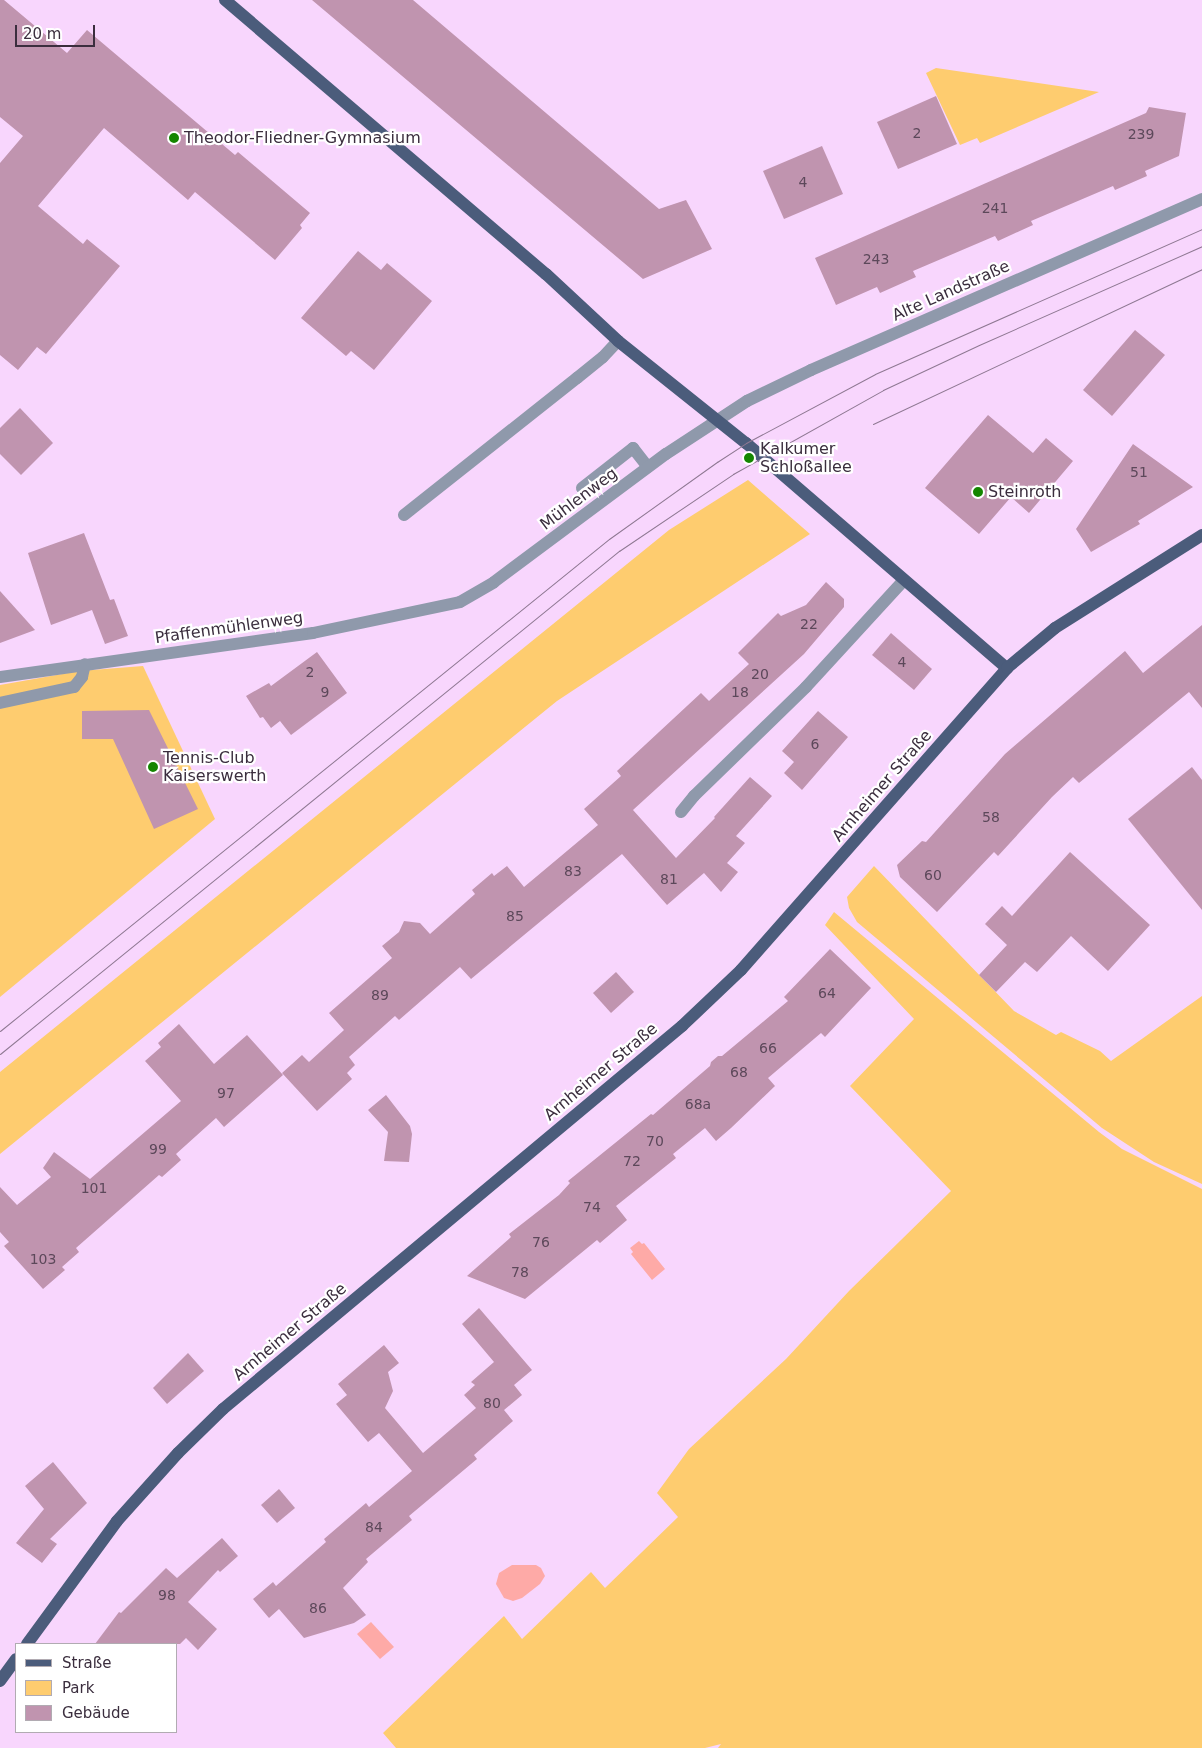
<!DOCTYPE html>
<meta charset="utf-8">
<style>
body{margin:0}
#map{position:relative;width:1202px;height:1748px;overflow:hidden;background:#f8d6fd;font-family:"DejaVu Sans",sans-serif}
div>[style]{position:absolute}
.green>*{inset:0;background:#fecc6f}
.water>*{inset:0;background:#feaaa7}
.building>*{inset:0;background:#c094af}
.minor>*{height:12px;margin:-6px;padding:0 6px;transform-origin:6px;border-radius:6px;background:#8f99ab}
.major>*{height:12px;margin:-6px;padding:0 6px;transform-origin:6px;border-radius:6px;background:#4b5c7b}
.tram>*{height:1px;margin:-0.5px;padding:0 0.5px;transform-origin:0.5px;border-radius:0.5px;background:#8e7892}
.dots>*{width:14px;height:14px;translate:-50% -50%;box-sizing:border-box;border:2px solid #fff;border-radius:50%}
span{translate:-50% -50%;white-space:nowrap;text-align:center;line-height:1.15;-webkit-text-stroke:4.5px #fff;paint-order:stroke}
.number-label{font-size:14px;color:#5c485a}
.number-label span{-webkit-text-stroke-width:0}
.poi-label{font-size:16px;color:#3b2e3e}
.left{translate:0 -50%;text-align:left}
.street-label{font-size:16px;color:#3b2e3e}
.legend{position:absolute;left:15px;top:1643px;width:162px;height:90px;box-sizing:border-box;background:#fff;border:1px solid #b1abb2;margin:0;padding:6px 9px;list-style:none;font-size:15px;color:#3b2e3e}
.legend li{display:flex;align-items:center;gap:10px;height:25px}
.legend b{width:25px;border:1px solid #b1abb2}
.scale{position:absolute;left:15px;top:25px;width:80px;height:22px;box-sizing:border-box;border:2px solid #3b2e3e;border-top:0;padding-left:6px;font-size:15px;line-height:18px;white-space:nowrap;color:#3b2e3e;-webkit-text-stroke:4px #fff;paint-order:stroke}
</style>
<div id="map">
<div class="green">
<div style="clip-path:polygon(936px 68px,1099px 92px,980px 143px,977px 138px,960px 145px,926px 73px)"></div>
<div style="clip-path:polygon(748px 480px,810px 534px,557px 701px,0 1154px,0 1072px,669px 530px)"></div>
<div style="clip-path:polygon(143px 666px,215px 819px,0 997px,0 685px,79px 671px)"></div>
<div style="clip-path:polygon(874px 866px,1014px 1011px,1056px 1035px,1061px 1032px,1100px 1051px,1111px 1061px,1202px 996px,1202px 1184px,1154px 1162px,1102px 1128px,857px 922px,849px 908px,847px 897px)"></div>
<div style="clip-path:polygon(834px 912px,1099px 1132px,1122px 1149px,1202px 1189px,1202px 1748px,718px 1748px,721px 1744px,705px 1748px,396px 1748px,383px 1733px,504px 1616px,522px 1639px,591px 1572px,605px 1588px,678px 1517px,657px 1493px,689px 1449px,786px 1359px,849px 1291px,951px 1191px,850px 1086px,914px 1019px,825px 925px)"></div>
</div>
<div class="water">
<div style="clip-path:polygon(639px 1241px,642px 1244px,644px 1243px,665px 1269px,652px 1280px,631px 1254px,633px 1252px,630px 1248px)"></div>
<div style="clip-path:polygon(512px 1565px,536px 1565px,541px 1568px,545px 1576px,540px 1584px,522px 1598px,513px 1601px,504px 1598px,496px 1584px,499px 1573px)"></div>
<div style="clip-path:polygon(371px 1622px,394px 1647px,380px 1659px,357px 1634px)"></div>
</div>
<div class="building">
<div style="clip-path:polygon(0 0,4px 0,67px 53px,87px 30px,235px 155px,238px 152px,310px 213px,300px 225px,302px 228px,275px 260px,195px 192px,188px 200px,104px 128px,38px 206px,83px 244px,87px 239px,120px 266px,46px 354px,37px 347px,18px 370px,0 355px,0 163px,23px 136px,0 117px)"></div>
<div style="clip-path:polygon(312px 0,413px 0,659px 209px,686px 200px,712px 249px,643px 279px)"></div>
<div style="clip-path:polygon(936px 96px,957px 144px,898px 169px,877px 122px)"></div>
<div style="clip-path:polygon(1149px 107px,1186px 113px,1179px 156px,1145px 171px,1147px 176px,1115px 190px,1113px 186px,1031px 221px,1033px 225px,998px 241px,995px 236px,913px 271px,916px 277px,880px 293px,877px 287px,836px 305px,815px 258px,1146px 113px)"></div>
<div style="clip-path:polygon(822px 146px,843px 194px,784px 219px,763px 171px)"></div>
<div style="clip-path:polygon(358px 251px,381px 270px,387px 263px,432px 301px,374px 370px,351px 351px,346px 356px,301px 318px)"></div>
<div style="clip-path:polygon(1135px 330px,1165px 355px,1112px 416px,1083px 390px)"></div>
<div style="clip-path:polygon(20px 408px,53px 443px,21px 475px,0 454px,0 428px)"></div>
<div style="clip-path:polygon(988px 415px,1033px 453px,1046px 438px,1073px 461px,1029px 513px,1011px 497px,979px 534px,925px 488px)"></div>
<div style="clip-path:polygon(1133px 444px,1193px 487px,1138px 521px,1140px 524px,1091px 552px,1076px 529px)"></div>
<div style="clip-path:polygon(84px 533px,110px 600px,114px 599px,128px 636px,105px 644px,92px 610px,51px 625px,28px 553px)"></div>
<div style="clip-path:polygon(826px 582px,844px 599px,844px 607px,804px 654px,633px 810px,676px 858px,715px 818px,714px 817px,750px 777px,772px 796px,736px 836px,745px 843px,727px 863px,738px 872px,721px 892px,704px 873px,667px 905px,622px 854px,471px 979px,460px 967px,399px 1020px,395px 1016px,349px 1057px,355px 1065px,347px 1073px,352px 1079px,317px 1111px,282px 1073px,302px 1055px,309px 1062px,344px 1030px,329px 1013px,392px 958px,382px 946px,399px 932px,404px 921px,420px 923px,430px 934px,475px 894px,472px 890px,492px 873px,494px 876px,507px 866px,524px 887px,598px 825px,584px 809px,621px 776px,617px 771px,701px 693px,709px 701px,749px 664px,738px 653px,778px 613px,781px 616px,806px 605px)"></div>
<div style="clip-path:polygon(0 591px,35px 630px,0 643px)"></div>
<div style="clip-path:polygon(1202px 625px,1202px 708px,1189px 692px,1079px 783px,1073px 777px,1052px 797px,998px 856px,994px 852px,937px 912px,900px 877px,897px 865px,922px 841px,926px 842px,1005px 754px,1125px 651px,1143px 673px)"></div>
<div style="clip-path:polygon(891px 633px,932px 669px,914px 690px,872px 655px)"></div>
<div style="clip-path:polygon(317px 652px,347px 693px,291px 735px,280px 721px,271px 728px,263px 717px,260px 718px,246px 696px,269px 683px,271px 686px)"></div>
<div style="clip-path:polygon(149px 710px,198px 809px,154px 829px,113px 739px,82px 739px,82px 711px)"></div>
<div style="clip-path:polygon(818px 711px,848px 737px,802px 790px,784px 773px,794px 762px,782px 751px)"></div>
<div style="clip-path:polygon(1192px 767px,1202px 780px,1202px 910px,1128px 819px)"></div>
<div style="clip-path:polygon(1070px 852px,1150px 925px,1108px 971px,1071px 936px,1037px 972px,1025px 962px,996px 992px,979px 975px,1007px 945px,985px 924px,1002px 906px,1012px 916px)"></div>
<div style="clip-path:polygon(830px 949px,871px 988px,825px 1037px,821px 1033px,768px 1078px,775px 1086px,731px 1128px,716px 1141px,705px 1128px,673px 1154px,676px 1158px,616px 1206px,627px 1220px,600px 1243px,597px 1240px,525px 1299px,467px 1276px,511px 1237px,509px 1234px,559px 1195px,570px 1183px,568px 1181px,651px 1114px,653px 1115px,710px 1066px,711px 1062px,718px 1056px,722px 1056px,788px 1001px,784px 997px)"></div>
<div style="clip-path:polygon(616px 972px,634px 992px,611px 1013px,593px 993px)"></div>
<div style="clip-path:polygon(179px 1024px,214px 1064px,247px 1035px,283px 1075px,224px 1127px,216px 1118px,176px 1154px,181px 1160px,162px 1177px,159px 1175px,76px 1248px,79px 1252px,62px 1267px,65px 1270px,43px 1289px,4px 1246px,9px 1242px,0 1232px,0 1187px,17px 1205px,51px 1177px,43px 1168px,54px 1152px,90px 1179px,181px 1101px,145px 1061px,161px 1047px,158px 1043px)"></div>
<div style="clip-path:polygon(386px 1095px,410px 1126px,412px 1134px,409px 1162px,384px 1161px,388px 1132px,368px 1110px)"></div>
<div style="clip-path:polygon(479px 1308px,532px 1370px,514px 1385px,522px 1395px,504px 1410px,513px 1421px,474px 1455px,477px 1459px,409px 1516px,412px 1520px,366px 1559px,368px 1562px,343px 1588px,366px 1615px,354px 1623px,304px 1638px,279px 1609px,269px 1618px,253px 1599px,273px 1582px,276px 1586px,326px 1542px,324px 1539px,366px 1503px,369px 1507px,412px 1471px,379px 1433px,368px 1442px,336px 1404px,347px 1395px,338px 1384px,384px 1345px,399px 1363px,388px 1372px,393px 1391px,385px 1408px,423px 1453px,476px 1408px,464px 1395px,475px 1385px,471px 1382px,494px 1362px,462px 1324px)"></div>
<div style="clip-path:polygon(188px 1353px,204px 1371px,167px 1404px,153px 1388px)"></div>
<div style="clip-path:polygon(53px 1462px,87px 1503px,50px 1539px,57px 1544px,42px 1563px,16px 1543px,44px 1509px,25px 1486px)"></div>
<div style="clip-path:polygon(279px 1489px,295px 1508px,277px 1523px,261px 1505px)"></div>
<div style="clip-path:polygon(222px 1538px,238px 1556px,220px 1572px,218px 1570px,188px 1602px,217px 1629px,198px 1650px,186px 1638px,180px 1644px,95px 1644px,119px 1612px,121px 1613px,166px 1568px,177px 1578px)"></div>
</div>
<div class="minor">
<div style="left:582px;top:488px;width:65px;rotate:-38.1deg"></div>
<div style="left:633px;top:448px;width:24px;rotate:52deg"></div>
<div style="left:404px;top:515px;width:221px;rotate:-38.4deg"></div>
<div style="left:577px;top:378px;width:33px;rotate:-39deg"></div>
<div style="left:603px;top:357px;width:22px;rotate:-47deg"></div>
<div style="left:0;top:677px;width:316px;rotate:-8deg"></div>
<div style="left:313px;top:633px;width:150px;rotate:-11.9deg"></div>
<div style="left:460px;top:602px;width:39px;rotate:-30deg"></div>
<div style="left:494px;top:582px;width:214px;rotate:-36.7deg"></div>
<div style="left:666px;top:454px;width:97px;rotate:-33.2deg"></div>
<div style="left:747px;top:401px;width:71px;rotate:-25.8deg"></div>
<div style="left:811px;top:370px;width:427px;rotate:-23.6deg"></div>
<div style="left:0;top:703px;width:76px;rotate:-12.2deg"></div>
<div style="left:74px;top:687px;width:13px;rotate:-51deg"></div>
<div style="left:82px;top:677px;width:13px;rotate:-77deg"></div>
<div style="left:681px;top:812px;width:21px;rotate:-51deg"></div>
<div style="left:694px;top:796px;width:156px;rotate:-44.2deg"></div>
<div style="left:806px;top:687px;width:145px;rotate:-47.5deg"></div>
</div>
<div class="major">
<div style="left:225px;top:0;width:422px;rotate:40.5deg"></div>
<div style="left:546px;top:274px;width:98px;rotate:42.9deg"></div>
<div style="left:618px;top:341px;width:164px;rotate:38.6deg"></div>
<div style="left:746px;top:443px;width:345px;rotate:40.8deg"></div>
<div style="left:27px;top:1644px;width:152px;rotate:-53.8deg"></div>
<div style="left:117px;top:1521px;width:91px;rotate:-48.1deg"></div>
<div style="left:178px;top:1453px;width:63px;rotate:-44.4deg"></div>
<div style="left:223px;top:1409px;width:598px;rotate:-39.84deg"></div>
<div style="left:682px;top:1026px;width:81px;rotate:-43.5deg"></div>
<div style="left:741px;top:970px;width:402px;rotate:-48.6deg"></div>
<div style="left:1007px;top:668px;width:62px;rotate:-39.8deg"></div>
<div style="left:1055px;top:628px;width:174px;rotate:-32.3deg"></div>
<div style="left:0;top:1681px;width:27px;rotate:-54deg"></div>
</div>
<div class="tram">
<div style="left:873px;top:424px;width:364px;rotate:-25.2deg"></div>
<div style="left:0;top:1031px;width:783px;rotate:-38.93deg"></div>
<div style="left:609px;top:539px;width:133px;rotate:-35.5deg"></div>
<div style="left:717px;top:462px;width:35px;rotate:-33deg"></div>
<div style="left:746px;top:443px;width:146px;rotate:-28.1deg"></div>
<div style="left:875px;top:374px;width:358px;rotate:-23.9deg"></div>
<div style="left:0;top:1054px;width:798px;rotate:-39.1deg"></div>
<div style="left:619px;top:551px;width:138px;rotate:-34deg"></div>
<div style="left:733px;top:474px;width:172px;rotate:-29.2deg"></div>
<div style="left:883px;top:390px;width:106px;rotate:-25.1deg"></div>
<div style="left:979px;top:345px;width:244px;rotate:-23.9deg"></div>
</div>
<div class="dots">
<div style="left:174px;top:138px;background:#148600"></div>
<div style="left:749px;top:458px;background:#148600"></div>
<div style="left:978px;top:492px;background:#148600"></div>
<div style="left:153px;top:767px;background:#148600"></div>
</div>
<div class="number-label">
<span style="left:917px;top:133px">2</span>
<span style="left:1141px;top:134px">239</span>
<span style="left:803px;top:182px">4</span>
<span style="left:995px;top:208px">241</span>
<span style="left:876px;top:259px">243</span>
<span style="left:1139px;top:472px">51</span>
<span style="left:809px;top:624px">22</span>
<span style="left:902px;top:662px">4</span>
<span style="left:310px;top:672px">2</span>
<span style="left:760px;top:674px">20</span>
<span style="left:325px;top:692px">9</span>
<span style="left:740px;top:692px">18</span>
<span style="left:815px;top:744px">6</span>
<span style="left:991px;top:817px">58</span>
<span style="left:573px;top:871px">83</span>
<span style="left:933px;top:875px">60</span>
<span style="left:669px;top:879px">81</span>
<span style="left:515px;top:916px">85</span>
<span style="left:827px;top:993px">64</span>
<span style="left:380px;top:995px">89</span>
<span style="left:768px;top:1048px">66</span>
<span style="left:739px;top:1072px">68</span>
<span style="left:226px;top:1093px">97</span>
<span style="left:698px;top:1104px">68a</span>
<span style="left:655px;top:1141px">70</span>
<span style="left:158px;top:1149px">99</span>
<span style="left:632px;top:1161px">72</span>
<span style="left:94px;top:1188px">101</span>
<span style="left:592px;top:1207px">74</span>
<span style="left:541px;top:1242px">76</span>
<span style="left:43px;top:1259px">103</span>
<span style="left:520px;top:1272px">78</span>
<span style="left:492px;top:1403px">80</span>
<span style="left:374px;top:1527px">84</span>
<span style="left:167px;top:1595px">98</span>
<span style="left:318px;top:1608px">86</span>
</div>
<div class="poi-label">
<span class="left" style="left:184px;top:138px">Theodor-Fliedner-Gymnasium</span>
<span class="left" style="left:760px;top:458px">Kalkumer<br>Schloßallee</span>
<span class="left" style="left:988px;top:492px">Steinroth</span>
<span class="left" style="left:163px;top:767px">Tennis-Club<br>Kaiserswerth</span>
</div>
<div class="street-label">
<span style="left:951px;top:291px;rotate:-24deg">Alte Landstraße</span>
<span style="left:579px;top:499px;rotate:-37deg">Mühlenweg</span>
<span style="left:229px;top:628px;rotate:-8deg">Pfaffenmühlenweg</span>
<span style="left:882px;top:786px;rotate:-49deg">Arnheimer Straße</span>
<span style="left:601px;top:1072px;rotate:-40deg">Arnheimer Straße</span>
<span style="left:290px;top:1332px;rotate:-40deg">Arnheimer Straße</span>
</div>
<ul class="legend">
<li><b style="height:6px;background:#4b5c7b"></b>Straße</li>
<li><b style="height:14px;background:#fecc6f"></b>Park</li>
<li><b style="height:14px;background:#c094af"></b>Gebäude</li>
</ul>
<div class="scale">20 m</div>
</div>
